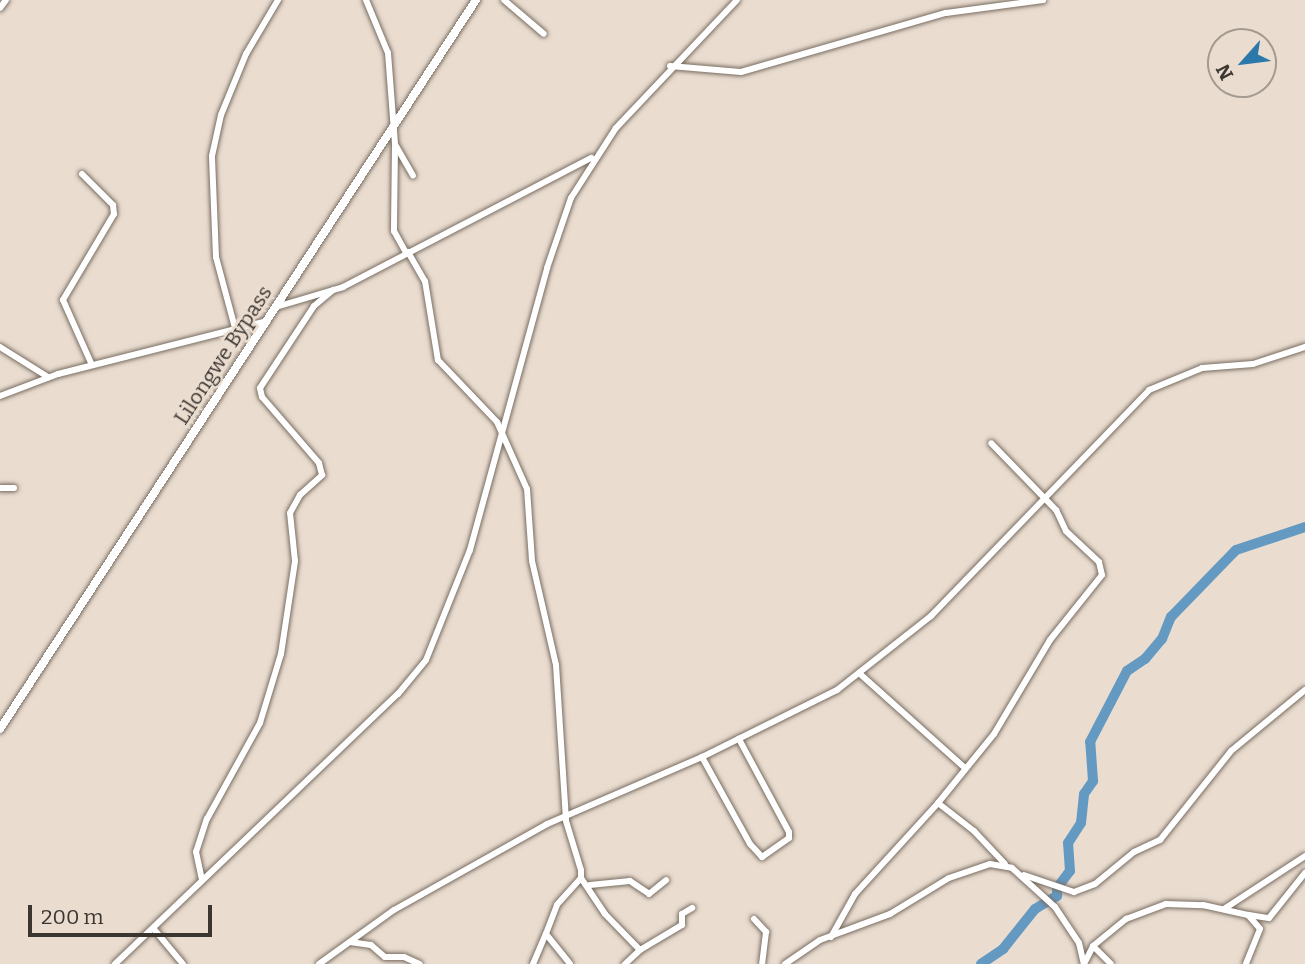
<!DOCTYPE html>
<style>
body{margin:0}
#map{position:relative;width:1305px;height:964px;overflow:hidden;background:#eaddd0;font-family:Bitter,serif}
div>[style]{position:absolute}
.river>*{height:10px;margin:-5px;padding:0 5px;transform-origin:5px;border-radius:5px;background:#649ac2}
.roads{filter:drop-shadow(0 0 2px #796d62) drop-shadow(0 0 2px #796d62)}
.minor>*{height:6px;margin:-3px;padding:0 3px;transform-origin:3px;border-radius:3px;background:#fff}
.major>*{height:8px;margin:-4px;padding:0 4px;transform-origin:4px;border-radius:4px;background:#fff}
span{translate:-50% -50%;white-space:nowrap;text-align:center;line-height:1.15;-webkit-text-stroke:5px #eaddd0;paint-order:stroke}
.street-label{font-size:21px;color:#3c3631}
.north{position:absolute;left:1207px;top:28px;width:70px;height:70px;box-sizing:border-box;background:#eaddd0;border:2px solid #a49a90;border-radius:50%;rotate:242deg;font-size:19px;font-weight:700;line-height:28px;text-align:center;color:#3c3631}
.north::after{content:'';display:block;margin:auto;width:24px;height:32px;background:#2c78ab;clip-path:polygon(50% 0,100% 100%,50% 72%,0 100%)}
.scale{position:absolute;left:28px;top:905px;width:184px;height:32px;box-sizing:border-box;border:4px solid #3c3631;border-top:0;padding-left:9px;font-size:21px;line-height:24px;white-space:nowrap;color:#3c3631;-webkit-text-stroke:5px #eaddd0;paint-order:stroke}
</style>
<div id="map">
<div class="river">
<div style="left:981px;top:964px;width:27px;rotate:-34deg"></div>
<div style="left:1003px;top:949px;width:51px;rotate:-51.3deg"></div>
<div style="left:1035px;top:909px;width:26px;rotate:-31deg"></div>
<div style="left:1057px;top:896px;width:8px;rotate:-90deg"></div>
<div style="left:1057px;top:888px;width:21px;rotate:-53deg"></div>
<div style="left:1070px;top:871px;width:28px;rotate:-94deg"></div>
<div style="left:1068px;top:843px;width:24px;rotate:-57deg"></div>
<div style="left:1081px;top:823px;width:29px;rotate:-84deg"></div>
<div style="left:1084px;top:794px;width:16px;rotate:-55deg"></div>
<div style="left:1093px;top:781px;width:39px;rotate:-94deg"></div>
<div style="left:1090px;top:742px;width:80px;rotate:-62.5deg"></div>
<div style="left:1127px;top:671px;width:22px;rotate:-34deg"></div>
<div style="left:1145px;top:659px;width:26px;rotate:-50deg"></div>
<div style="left:1162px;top:639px;width:24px;rotate:-68deg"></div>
<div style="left:1171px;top:617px;width:93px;rotate:-45.9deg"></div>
<div style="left:1236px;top:550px;width:73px;rotate:-18.4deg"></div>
</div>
<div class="roads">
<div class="minor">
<div style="left:366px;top:0;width:57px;rotate:67.5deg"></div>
<div style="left:388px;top:53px;width:92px;rotate:85.6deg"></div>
<div style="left:395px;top:145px;width:86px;rotate:90.7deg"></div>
<div style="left:394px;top:231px;width:25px;rotate:61deg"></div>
<div style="left:504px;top:0;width:52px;rotate:40.4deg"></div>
<div style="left:0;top:8px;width:10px;rotate:-53deg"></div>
<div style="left:670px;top:66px;width:71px;rotate:4.8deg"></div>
<div style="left:741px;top:72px;width:213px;rotate:-16.1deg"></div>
<div style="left:946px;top:13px;width:98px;rotate:-7.6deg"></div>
<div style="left:396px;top:146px;width:34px;rotate:60deg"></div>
<div style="left:82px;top:174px;width:44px;rotate:45deg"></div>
<div style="left:113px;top:205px;width:9px;rotate:84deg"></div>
<div style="left:114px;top:214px;width:100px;rotate:120.7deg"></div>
<div style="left:63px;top:300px;width:71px;rotate:66deg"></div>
<div style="left:408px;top:252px;width:34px;rotate:60deg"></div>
<div style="left:425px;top:281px;width:80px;rotate:80.7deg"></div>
<div style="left:438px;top:360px;width:86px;rotate:46.4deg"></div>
<div style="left:497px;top:422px;width:73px;rotate:65.9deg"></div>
<div style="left:527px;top:489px;width:72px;rotate:86deg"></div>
<div style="left:532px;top:561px;width:107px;rotate:77deg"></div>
<div style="left:556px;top:665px;width:156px;rotate:86.3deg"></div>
<div style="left:566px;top:821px;width:51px;rotate:73deg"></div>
<div style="left:581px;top:870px;width:8px;rotate:90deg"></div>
<div style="left:581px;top:878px;width:36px;rotate:132deg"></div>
<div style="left:557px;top:905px;width:31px;rotate:111deg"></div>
<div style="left:546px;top:934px;width:38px;rotate:51deg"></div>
<div style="left:276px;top:307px;width:70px;rotate:-16.6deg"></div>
<div style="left:343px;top:287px;width:280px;rotate:-27.5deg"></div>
<div style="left:235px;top:328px;width:73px;rotate:-105deg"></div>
<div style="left:216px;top:257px;width:101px;rotate:-92.3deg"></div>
<div style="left:212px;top:156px;width:42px;rotate:-77.6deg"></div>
<div style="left:221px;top:115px;width:66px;rotate:-67.7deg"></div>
<div style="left:246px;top:54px;width:63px;rotate:-59.3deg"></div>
<div style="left:0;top:347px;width:57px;rotate:32deg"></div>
<div style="left:0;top:396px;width:62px;rotate:-20.8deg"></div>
<div style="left:58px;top:374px;width:212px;rotate:-14.2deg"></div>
<div style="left:0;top:488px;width:14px"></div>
<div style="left:859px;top:673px;width:142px;rotate:41.9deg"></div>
<div style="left:702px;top:757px;width:99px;rotate:61.1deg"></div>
<div style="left:750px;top:844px;width:18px;rotate:47deg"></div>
<div style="left:762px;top:857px;width:33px;rotate:-35deg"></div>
<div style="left:789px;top:838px;width:6px;rotate:-90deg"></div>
<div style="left:789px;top:832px;width:106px;rotate:-118.3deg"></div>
<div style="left:938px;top:803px;width:46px;rotate:37.9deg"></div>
<div style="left:974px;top:831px;width:45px;rotate:46.8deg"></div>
<div style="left:1024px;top:875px;width:53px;rotate:18.8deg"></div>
<div style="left:1074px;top:892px;width:22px;rotate:-21deg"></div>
<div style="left:1095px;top:884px;width:50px;rotate:-39.4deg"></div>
<div style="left:1134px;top:852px;width:29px;rotate:-25deg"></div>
<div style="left:1160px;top:840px;width:114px;rotate:-51.4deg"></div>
<div style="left:1231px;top:751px;width:96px;rotate:-39.5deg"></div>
<div style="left:581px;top:878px;width:43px;rotate:56.3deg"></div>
<div style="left:605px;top:914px;width:50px;rotate:45.8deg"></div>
<div style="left:640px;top:950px;width:21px;rotate:137deg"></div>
<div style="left:202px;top:880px;width:29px;rotate:-102deg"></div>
<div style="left:196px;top:852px;width:35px;rotate:-72deg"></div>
<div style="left:207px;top:819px;width:110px;rotate:-61.1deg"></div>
<div style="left:260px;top:723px;width:72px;rotate:-73.1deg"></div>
<div style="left:281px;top:654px;width:94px;rotate:-81.4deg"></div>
<div style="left:295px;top:561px;width:48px;rotate:-95.9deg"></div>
<div style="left:290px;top:513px;width:21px;rotate:-61deg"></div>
<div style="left:300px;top:495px;width:30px;rotate:-42deg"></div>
<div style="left:322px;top:475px;width:12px;rotate:-104deg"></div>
<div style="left:319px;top:463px;width:87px;rotate:-130.8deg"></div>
<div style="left:262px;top:397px;width:9px;rotate:-103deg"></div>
<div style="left:260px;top:388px;width:98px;rotate:-56.6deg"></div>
<div style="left:314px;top:306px;width:25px;rotate:-40deg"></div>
<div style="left:590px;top:885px;width:40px;rotate:-5.7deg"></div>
<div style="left:630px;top:881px;width:23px;rotate:34deg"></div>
<div style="left:649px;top:894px;width:22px;rotate:-39deg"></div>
<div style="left:1224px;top:909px;width:97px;rotate:-33.2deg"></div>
<div style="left:1249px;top:915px;width:20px;rotate:9deg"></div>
<div style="left:1269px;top:918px;width:58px;rotate:-51.3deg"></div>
<div style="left:754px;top:919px;width:18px;rotate:47deg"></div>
<div style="left:766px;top:932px;width:32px;rotate:97deg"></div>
<div style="left:153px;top:928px;width:47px;rotate:50.2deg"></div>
<div style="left:831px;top:937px;width:49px;rotate:-60.8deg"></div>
<div style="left:855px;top:894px;width:123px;rotate:-47.6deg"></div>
<div style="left:938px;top:803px;width:89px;rotate:-50.9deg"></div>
<div style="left:994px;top:734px;width:109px;rotate:-59.2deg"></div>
<div style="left:1050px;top:640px;width:83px;rotate:-51.3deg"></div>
<div style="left:1102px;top:575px;width:13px;rotate:-103deg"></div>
<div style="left:1099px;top:562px;width:45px;rotate:-136.8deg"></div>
<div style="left:1066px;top:531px;width:23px;rotate:-115deg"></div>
<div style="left:1056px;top:510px;width:93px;rotate:-134.1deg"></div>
<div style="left:350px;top:942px;width:21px;rotate:8deg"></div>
<div style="left:371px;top:945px;width:18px;rotate:41deg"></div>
<div style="left:385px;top:957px;width:19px"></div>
<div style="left:404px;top:957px;width:17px;rotate:24deg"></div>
<div style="left:1093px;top:946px;width:25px;rotate:45deg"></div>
<div style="left:640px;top:950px;width:49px;rotate:-30.8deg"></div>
<div style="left:682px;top:925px;width:11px;rotate:-90deg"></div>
<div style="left:682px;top:914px;width:12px;rotate:-31deg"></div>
<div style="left:115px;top:964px;width:391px;rotate:-43.7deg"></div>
<div style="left:398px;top:694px;width:44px;rotate:-50.5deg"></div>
<div style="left:426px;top:660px;width:118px;rotate:-68.2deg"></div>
<div style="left:470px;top:550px;width:292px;rotate:-74.7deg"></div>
<div style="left:547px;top:268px;width:74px;rotate:-71.1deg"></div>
<div style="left:571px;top:198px;width:83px;rotate:-57.3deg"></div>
<div style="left:616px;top:128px;width:176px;rotate:-46.6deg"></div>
<div style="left:319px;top:964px;width:92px;rotate:-35.8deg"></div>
<div style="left:394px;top:910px;width:176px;rotate:-29.3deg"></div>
<div style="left:547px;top:824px;width:169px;rotate:-23.4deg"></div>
<div style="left:702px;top:757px;width:151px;rotate:-26.4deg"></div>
<div style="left:837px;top:690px;width:120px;rotate:-38.2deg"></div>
<div style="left:931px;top:616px;width:314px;rotate:-46deg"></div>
<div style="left:1149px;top:390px;width:57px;rotate:-22.5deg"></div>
<div style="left:1202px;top:368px;width:51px;rotate:-4.5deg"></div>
<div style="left:1253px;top:364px;width:55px;rotate:-18.1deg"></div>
<div style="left:533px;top:964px;width:33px;rotate:-67deg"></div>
<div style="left:785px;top:964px;width:42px;rotate:-34.4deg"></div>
<div style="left:820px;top:940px;width:75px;rotate:-20.4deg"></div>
<div style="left:890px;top:914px;width:69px;rotate:-31.4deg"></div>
<div style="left:949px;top:878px;width:43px;rotate:-18.9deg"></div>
<div style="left:990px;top:864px;width:22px;rotate:10deg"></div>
<div style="left:1012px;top:868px;width:58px;rotate:42.2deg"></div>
<div style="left:1055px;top:907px;width:43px;rotate:56.3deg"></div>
<div style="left:1079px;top:943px;width:22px;rotate:77deg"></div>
<div style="left:1084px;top:964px;width:20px;rotate:-63deg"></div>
<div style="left:1093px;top:946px;width:43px;rotate:-39.3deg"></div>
<div style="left:1126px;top:919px;width:43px;rotate:-20.6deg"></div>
<div style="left:1166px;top:904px;width:37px;rotate:2deg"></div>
<div style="left:1203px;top:905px;width:46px;rotate:12.5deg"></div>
<div style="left:1248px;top:915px;width:18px;rotate:49deg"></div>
<div style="left:1260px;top:929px;width:38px;rotate:112deg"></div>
</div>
<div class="major">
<div style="left:0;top:729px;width:871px;rotate:-56.86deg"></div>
</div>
</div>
<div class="street-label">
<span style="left:223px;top:355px;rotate:-57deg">Lilongwe Bypass</span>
</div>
<div class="north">N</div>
<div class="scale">200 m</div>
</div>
